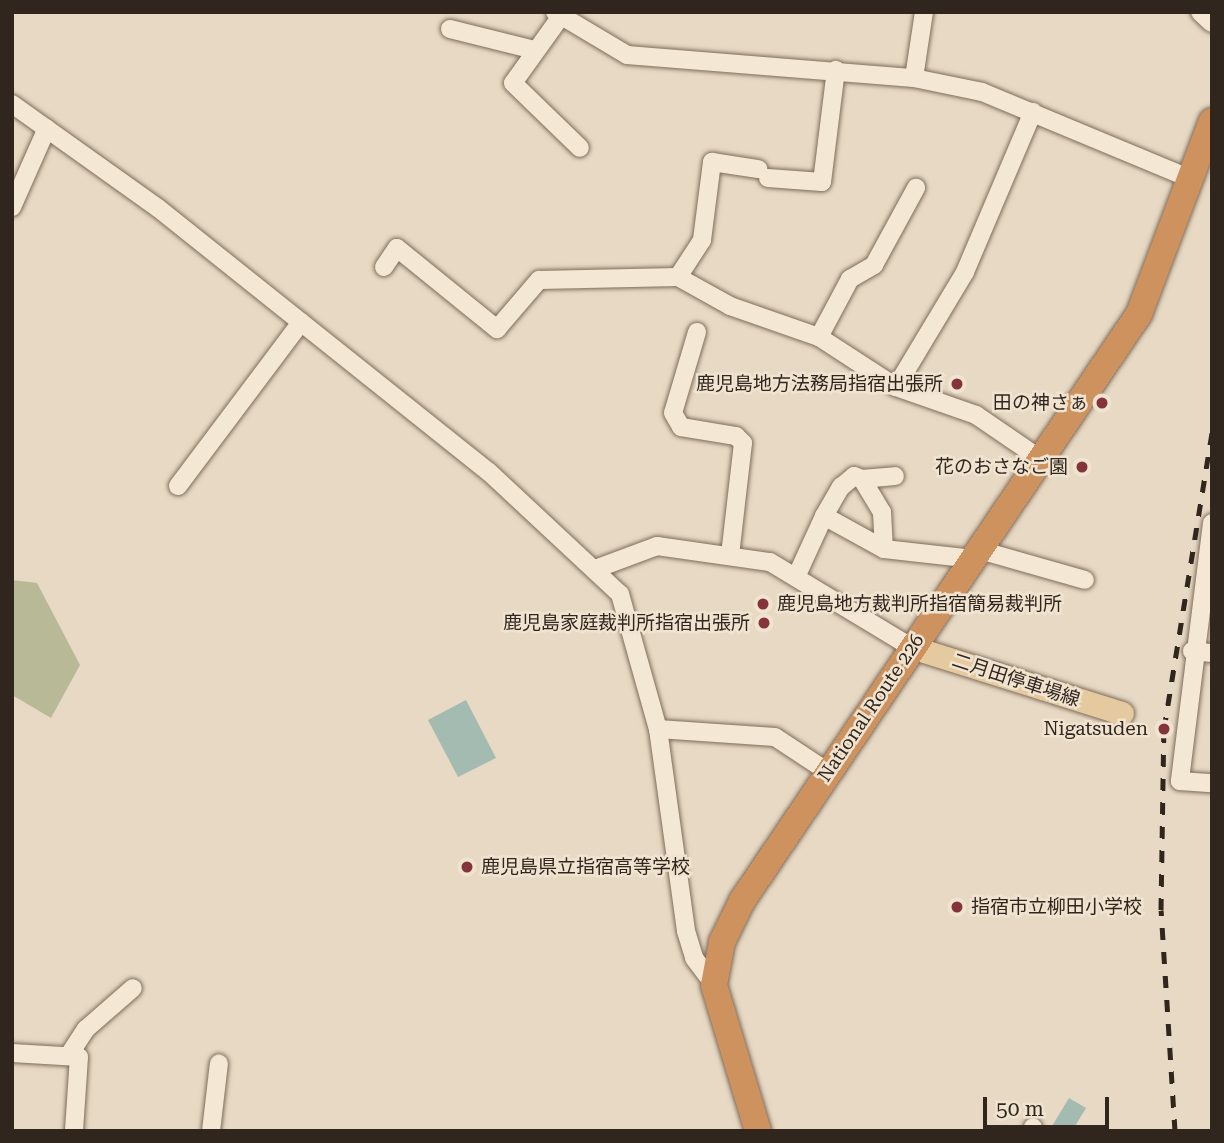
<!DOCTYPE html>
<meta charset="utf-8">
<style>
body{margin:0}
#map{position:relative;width:1224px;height:1143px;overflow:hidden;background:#e7d9c3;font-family:"Roboto Serif","Noto Sans JP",serif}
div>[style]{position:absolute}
.cemetery>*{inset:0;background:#b8ba97}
.water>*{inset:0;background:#a4bbb2}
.roads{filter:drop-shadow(0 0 2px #7f6c5c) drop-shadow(0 0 2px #7f6c5c)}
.minor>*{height:18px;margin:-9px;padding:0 9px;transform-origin:9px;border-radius:9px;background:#f4e8d5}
.major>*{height:23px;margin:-11.5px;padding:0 11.5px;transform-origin:11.5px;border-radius:11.5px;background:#e6ca9f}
.highway>*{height:26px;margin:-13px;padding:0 13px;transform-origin:13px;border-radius:13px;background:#cd925e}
.rail>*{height:5px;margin-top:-2.5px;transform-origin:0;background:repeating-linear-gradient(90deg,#31261e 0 12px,transparent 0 24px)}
.dots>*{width:19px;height:19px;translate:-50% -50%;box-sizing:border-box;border:4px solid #f0e4d1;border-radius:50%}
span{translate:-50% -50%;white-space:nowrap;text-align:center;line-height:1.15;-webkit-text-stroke:5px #f0e4d1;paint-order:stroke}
.poi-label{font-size:19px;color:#31261e}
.right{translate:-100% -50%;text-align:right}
.left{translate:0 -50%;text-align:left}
.street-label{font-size:19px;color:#31261e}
.frame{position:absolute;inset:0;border:14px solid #31261e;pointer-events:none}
.scale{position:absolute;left:983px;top:1097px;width:126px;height:32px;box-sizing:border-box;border:4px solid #31261e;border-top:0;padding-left:9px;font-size:21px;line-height:24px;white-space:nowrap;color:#31261e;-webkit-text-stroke:5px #f0e4d1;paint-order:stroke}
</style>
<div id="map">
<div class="cemetery">
<div style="clip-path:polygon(12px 580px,37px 583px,80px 665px,51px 718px,12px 695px)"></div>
</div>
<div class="water">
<div style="clip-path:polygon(466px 700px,496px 758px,458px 777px,428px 720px)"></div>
<div style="clip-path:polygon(1069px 1098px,1086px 1108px,1072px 1131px,1061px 1131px,1052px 1126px)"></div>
</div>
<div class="roads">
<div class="minor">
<div style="left:555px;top:12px;width:84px;rotate:30.8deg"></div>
<div style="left:627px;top:55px;width:288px;rotate:4.6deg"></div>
<div style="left:914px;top:78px;width:69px;rotate:11.6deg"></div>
<div style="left:982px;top:92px;width:226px;rotate:22.6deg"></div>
<div style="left:564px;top:12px;width:87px;rotate:125.7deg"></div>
<div style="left:513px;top:83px;width:93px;rotate:44.1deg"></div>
<div style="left:1200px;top:12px;width:16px;rotate:43deg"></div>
<div style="left:450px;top:29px;width:88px;rotate:13.9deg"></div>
<div style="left:914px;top:78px;width:67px;rotate:-81.4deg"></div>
<div style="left:12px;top:104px;width:179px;rotate:35.5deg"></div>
<div style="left:158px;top:208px;width:423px;rotate:38.6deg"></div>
<div style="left:489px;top:472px;width:179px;rotate:43deg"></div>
<div style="left:620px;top:594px;width:140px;rotate:74.3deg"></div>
<div style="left:658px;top:729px;width:204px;rotate:82.1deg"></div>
<div style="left:686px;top:931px;width:28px;rotate:73deg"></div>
<div style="left:694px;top:958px;width:34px;rotate:53deg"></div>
<div style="left:768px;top:178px;width:54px;rotate:4.2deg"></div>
<div style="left:822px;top:182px;width:113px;rotate:-82.9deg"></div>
<div style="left:12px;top:207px;width:86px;rotate:-66.1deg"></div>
<div style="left:384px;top:267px;width:23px;rotate:-56deg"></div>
<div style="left:397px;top:248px;width:129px;rotate:39deg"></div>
<div style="left:497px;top:329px;width:65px;rotate:-49.4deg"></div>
<div style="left:539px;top:280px;width:139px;rotate:-1.2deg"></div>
<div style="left:678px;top:277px;width:60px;rotate:29.1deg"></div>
<div style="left:730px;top:306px;width:94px;rotate:19.2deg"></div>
<div style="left:819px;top:337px;width:92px;rotate:33deg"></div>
<div style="left:896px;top:387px;width:85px;rotate:19.3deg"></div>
<div style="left:976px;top:415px;width:80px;rotate:34.3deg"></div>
<div style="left:678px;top:277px;width:44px;rotate:-57deg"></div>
<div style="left:702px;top:240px;width:79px;rotate:-82.7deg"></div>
<div style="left:712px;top:162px;width:47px;rotate:8.7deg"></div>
<div style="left:697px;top:332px;width:84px;rotate:106.5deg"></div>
<div style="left:673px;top:413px;width:16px;rotate:60deg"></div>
<div style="left:681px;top:427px;width:56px;rotate:9.3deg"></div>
<div style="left:736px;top:436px;width:10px;rotate:45deg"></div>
<div style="left:743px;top:443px;width:113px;rotate:96.6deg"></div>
<div style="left:819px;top:337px;width:66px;rotate:-61.9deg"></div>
<div style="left:850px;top:279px;width:28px;rotate:-30deg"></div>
<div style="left:874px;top:265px;width:88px;rotate:-61.4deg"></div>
<div style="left:896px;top:387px;width:134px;rotate:-59deg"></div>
<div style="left:965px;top:272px;width:174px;rotate:-67deg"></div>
<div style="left:862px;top:479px;width:33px;rotate:-5deg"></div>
<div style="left:178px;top:486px;width:205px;rotate:-53.1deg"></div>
<div style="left:824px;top:516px;width:34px;rotate:-60deg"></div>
<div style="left:841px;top:487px;width:17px;rotate:-40deg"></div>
<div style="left:854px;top:476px;width:9px;rotate:21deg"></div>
<div style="left:862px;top:479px;width:39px;rotate:59deg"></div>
<div style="left:882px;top:512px;width:37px;rotate:87deg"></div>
<div style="left:1212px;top:523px;width:260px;rotate:97.1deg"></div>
<div style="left:1180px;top:781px;width:32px;rotate:4deg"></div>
<div style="left:980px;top:550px;width:109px;rotate:15.9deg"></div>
<div style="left:598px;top:568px;width:63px;rotate:-20.4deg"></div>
<div style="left:657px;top:546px;width:114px;rotate:8.1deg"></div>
<div style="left:770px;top:562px;width:165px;rotate:31.1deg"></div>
<div style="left:797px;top:575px;width:65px;rotate:-65.4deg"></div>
<div style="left:824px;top:516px;width:68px;rotate:28.8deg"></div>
<div style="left:884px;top:549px;width:90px;rotate:6.4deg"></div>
<div style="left:1192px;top:651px;width:20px;rotate:6deg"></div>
<div style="left:658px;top:729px;width:117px;rotate:3.9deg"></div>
<div style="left:775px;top:737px;width:64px;rotate:33.4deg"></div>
<div style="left:12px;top:1053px;width:67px;rotate:3.4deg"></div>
<div style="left:79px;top:1057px;width:74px;rotate:93.9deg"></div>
<div style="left:69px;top:1055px;width:31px;rotate:-57deg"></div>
<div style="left:86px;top:1029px;width:62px;rotate:-41.1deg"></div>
<div style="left:211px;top:1131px;width:68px;rotate:-83.3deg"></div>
<div style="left:1032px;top:1131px;width:4px;rotate:-76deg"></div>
</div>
<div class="major">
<div style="left:911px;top:647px;width:221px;rotate:17.4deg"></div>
</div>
<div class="highway">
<div style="left:758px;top:1131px;width:152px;rotate:-106.8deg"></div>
<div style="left:714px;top:985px;width:44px;rotate:-79.5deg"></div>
<div style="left:722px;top:942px;width:46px;rotate:-64deg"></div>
<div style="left:742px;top:901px;width:709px;rotate:-55.93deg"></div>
<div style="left:1139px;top:314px;width:206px;rotate:-69.3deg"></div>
</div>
</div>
<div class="rail">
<div style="left:1175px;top:1131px;width:221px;rotate:-93.6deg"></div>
<div style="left:1161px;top:910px;width:181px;rotate:-89.1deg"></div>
<div style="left:1164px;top:729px;width:301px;rotate:-80.8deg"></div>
</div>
<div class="dots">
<div style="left:957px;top:384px;background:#86343c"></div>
<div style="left:1102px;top:403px;background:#86343c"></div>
<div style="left:1082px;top:467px;background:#86343c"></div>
<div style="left:763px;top:604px;background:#86343c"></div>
<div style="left:764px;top:623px;background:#86343c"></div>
<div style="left:1164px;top:729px;background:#86343c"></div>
<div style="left:467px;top:867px;background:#86343c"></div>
<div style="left:957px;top:907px;background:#86343c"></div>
</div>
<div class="poi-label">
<span class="right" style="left:943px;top:384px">鹿児島地方法務局指宿出張所</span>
<span class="right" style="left:1088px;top:403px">田の神さぁ</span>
<span class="right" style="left:1068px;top:467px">花のおさなご園</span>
<span class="left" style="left:777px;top:604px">鹿児島地方裁判所指宿簡易裁判所</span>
<span class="right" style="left:750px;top:623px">鹿児島家庭裁判所指宿出張所</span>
<span class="right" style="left:1148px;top:729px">Nigatsuden</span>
<span class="left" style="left:481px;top:867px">鹿児島県立指宿高等学校</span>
<span class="left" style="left:971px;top:907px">指宿市立柳田小学校</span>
</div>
<div class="street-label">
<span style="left:1016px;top:680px;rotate:18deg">二月田停車場線</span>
<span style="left:871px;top:708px;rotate:-56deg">National Route 226</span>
</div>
<div class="frame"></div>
<div class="scale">50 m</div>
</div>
